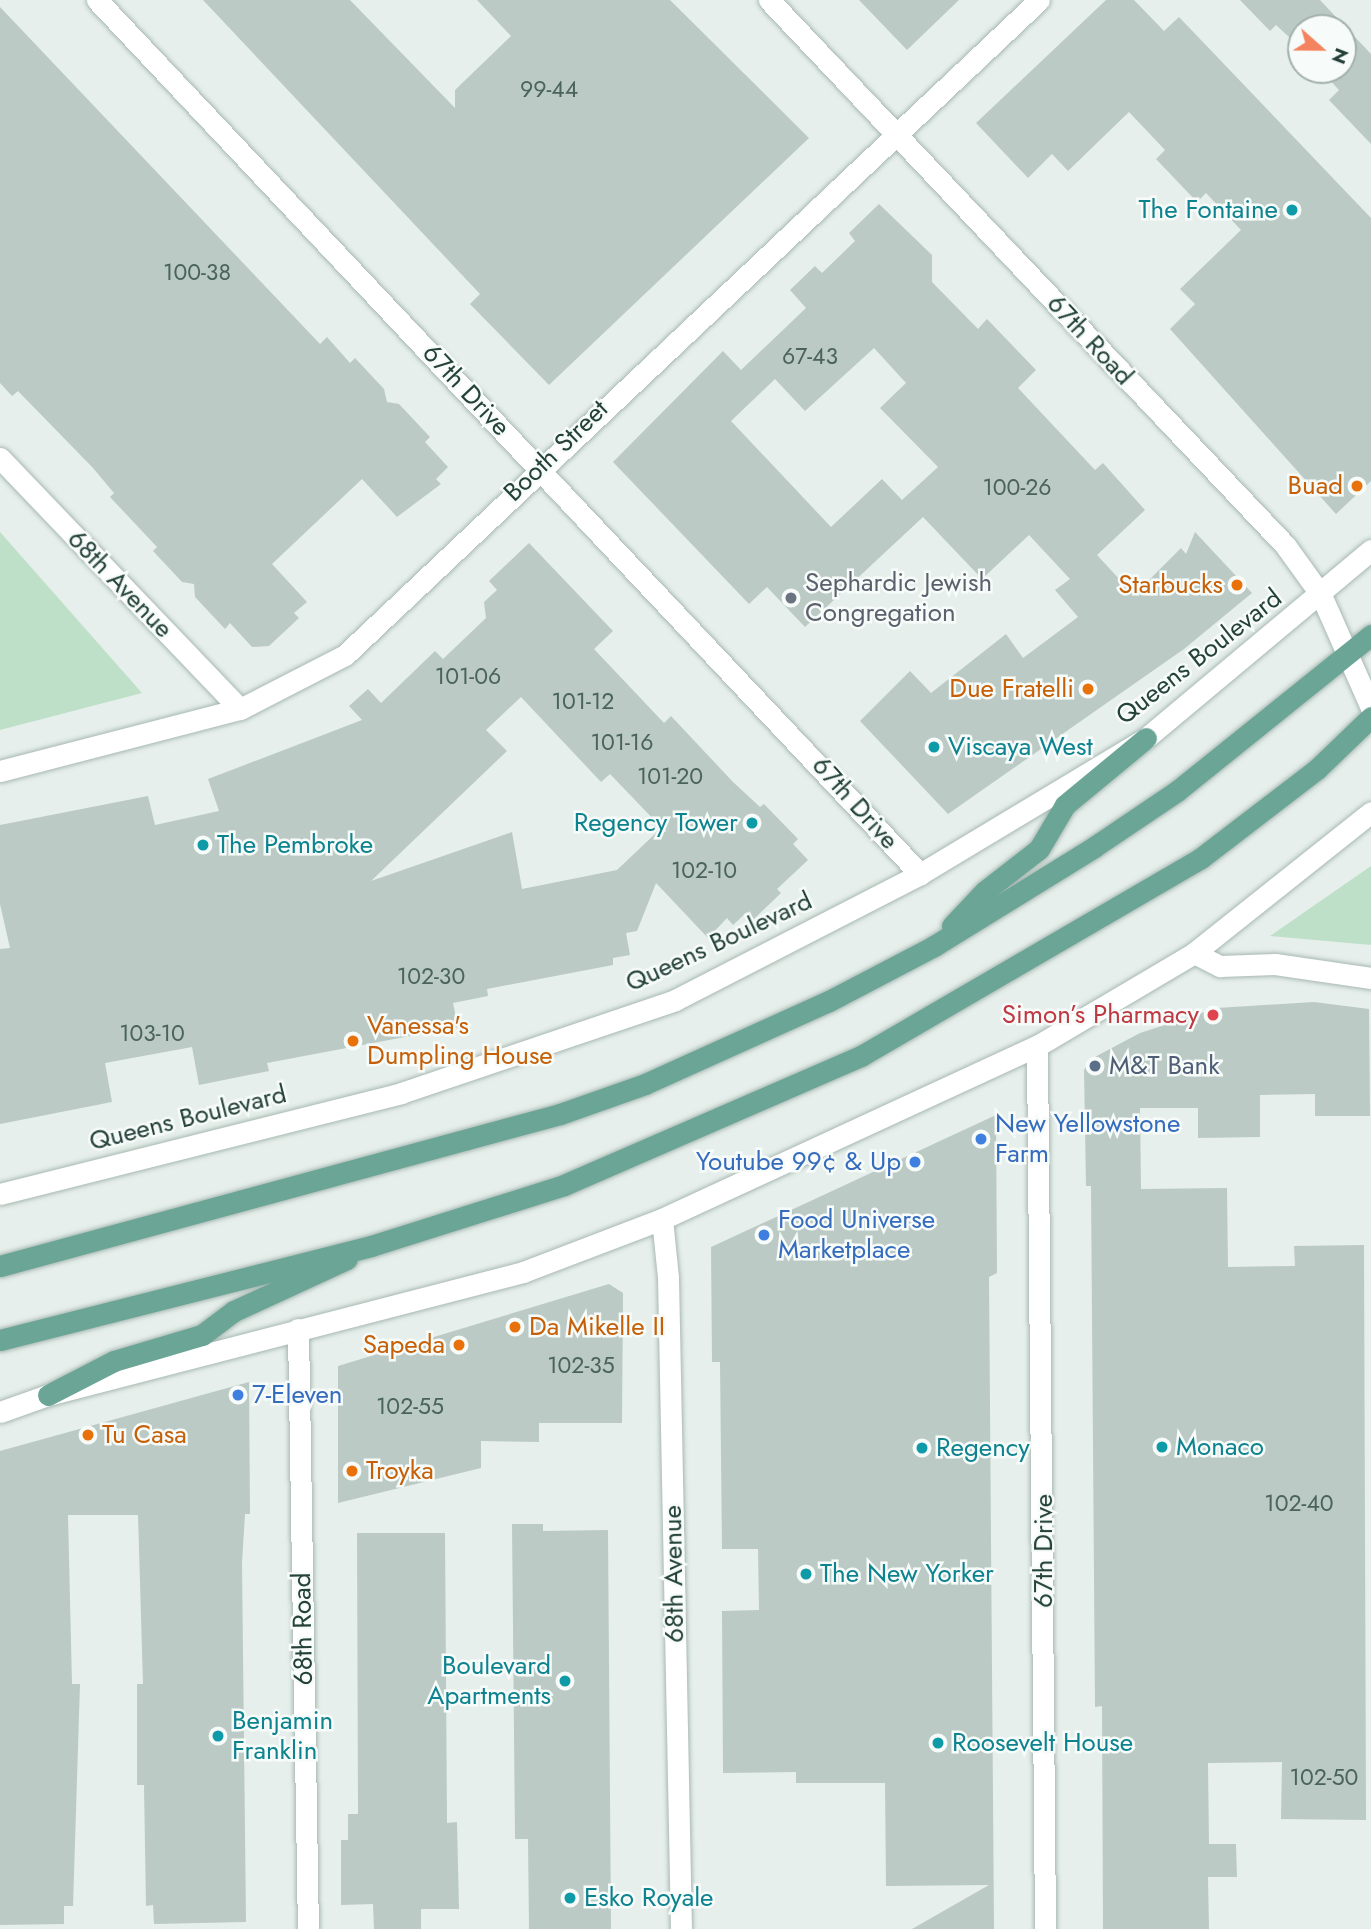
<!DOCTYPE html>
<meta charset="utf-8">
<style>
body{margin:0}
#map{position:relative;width:1371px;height:1929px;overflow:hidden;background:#e6efeb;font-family:Jost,sans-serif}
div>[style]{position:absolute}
.green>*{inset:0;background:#bfe0c8}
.building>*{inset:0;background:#bbcac4}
.roads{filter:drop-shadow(0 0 2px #a8b8b2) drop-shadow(0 0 2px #a8b8b2)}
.street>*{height:21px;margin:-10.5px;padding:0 10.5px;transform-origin:10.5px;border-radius:10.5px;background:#fff}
.secondary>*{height:21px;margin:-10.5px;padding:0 10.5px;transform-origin:10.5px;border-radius:10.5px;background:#fff}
.primary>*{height:21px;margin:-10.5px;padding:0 10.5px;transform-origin:10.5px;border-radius:10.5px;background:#6aa596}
.dots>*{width:19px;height:19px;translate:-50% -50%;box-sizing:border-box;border:4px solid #f7fbf9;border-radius:50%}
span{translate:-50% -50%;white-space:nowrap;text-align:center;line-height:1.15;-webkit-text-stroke:5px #f7fbf9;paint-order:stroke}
.number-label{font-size:23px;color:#4a645c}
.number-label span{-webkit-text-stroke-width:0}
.culture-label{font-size:26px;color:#0d838f}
.right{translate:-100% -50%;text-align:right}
.left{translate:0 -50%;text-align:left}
.street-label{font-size:26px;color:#24423a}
.food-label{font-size:26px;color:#c56008}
.worship-label{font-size:26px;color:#5b616d}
.health-label{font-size:26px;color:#be3a42}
.service-label{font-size:26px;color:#4e5e75}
.shop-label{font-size:26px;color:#366cbe}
.north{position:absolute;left:1287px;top:14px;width:70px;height:70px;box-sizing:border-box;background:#f7fbf9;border:2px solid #a3b1ad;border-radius:50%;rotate:111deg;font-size:19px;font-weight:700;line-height:28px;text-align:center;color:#24423a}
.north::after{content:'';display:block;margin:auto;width:24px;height:32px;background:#f4845f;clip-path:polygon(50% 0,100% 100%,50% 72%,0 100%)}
</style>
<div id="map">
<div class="green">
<div style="clip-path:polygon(0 532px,142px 693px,0 730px)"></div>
<div style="clip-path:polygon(1371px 866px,1371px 945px,1270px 936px)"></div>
</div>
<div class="building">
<div style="clip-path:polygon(203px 0,350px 0,455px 108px,455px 90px,511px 36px,477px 0,670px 0,809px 138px,549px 385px,470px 304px,480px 294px)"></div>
<div style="clip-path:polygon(859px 0,959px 0,907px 50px)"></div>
<div style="clip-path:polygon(1106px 0,1134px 0,1164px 31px,1179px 17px,1371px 218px,1371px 481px,1336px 514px,1170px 329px,1195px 304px,1180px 289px,1241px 230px,1206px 193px,1197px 202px,1156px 159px,1165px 150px,1129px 112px,1068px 171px,1052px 154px,1028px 178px,976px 123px)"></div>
<div style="clip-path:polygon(1240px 0,1320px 0,1371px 54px,1371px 144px,1329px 100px,1339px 90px,1321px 70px,1343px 70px,1343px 28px,1301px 28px,1301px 48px,1276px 25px,1270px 31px)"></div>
<div style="clip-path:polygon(0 7px,320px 344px,327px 337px,350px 363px,355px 358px,384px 389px,387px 402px,399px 404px,430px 437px,425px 442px,448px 467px,436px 479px,441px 484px,397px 517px,362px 479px,272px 564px,307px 602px,294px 613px,299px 618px,269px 646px,252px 647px,230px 623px,225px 629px,195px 597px,194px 584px,182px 582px,153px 551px,157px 547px,110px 497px,114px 493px,93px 468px,18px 391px,12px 396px,0 383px)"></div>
<div style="clip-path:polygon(evenodd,879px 204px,932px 255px,932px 282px,978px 329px,987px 319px,1036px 370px,1018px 388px,1095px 470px,1103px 463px,1145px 510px,1097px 555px,1134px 595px,1181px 548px,1186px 554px,1195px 532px,1252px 593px,1184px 649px,948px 814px,860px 721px,910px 671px,931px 693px,1006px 634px,1023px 658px,1078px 617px,1055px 590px,1070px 579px,1029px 535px,982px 579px,923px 517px,805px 627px,767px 587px,749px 604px,613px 462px,723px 351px,741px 370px,806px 308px,790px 290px,815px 266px,822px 273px,855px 241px,849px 233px,879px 204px,874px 348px,906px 383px,880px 408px,938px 467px,902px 500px,882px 479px,831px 527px,731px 421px,775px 379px,805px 411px,874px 348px)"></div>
<div style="clip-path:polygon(evenodd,529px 543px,613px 631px,594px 649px,664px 723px,671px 716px,733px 782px,760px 807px,764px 804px,798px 839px,793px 844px,808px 860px,777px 889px,781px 893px,754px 919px,747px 912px,733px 925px,727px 918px,708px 938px,656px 883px,637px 931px,626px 933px,630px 955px,613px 958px,613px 965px,487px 989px,488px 996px,453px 1003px,458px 1027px,267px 1063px,269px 1071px,199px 1085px,192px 1047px,105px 1063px,112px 1102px,0 1124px,0 949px,10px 948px,0 904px,0 825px,148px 796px,155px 825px,219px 811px,208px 779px,362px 720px,349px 706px,368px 689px,381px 703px,435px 651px,443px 659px,486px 618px,484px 602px,497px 590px,489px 581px,529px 543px,521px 697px,601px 782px,610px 774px,658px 824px,653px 829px,656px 833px,617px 870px,522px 889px,512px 832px,371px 881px,507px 751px,486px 730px,521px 697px)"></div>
<div style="clip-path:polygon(1314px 1002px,1369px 1009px,1370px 1116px,1315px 1116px,1315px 1094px,1260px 1095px,1260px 1137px,1198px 1138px,1198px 1108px,1140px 1108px,1141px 1189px,1227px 1188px,1228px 1267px,1295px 1266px,1294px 1246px,1364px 1245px,1366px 1820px,1281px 1819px,1282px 1762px,1208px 1763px,1209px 1844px,1236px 1844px,1237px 1877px,1208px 1877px,1209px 1929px,1103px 1929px,1102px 1706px,1095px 1707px,1091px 1186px,1086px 1186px,1084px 1070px,1091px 1059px,1140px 1033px,1217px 1008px)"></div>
<div style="clip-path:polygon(996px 1115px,997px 1273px,989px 1277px,994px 1929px,912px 1929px,989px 1885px,886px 1886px,885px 1783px,796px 1783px,796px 1772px,723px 1773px,722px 1611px,759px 1610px,758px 1549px,722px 1549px,720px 1362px,712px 1362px,711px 1247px)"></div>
<div style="clip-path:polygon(609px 1284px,623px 1293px,622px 1423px,539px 1423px,539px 1442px,481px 1441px,481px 1468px,338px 1503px,338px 1366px)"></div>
<div style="clip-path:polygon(249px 1382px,250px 1514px,245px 1514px,242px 1563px,246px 1922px,154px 1924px,153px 1905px,146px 1906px,144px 1785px,137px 1785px,137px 1684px,143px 1684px,138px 1515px,68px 1515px,72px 1684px,80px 1684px,73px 1906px,64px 1906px,64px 1924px,0 1925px,0 1451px)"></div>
<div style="clip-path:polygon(512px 1524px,543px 1524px,543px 1531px,608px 1530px,611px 1929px,529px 1929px,528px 1839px,515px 1839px)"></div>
<div style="clip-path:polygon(357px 1533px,445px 1533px,447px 1823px,457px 1822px,459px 1909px,421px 1909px,421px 1929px,374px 1929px,373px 1904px,341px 1905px,341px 1840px,348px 1840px,348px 1814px,358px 1814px)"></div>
</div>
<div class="roads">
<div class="street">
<div style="left:97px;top:0;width:1201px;rotate:46.72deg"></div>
<div style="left:769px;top:0;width:751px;rotate:46.57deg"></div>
<div style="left:1285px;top:545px;width:62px;rotate:54.2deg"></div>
<div style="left:1321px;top:595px;width:124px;rotate:66.1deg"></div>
<div style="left:0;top:458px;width:347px;rotate:46.3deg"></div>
<div style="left:0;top:771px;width:248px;rotate:-14.5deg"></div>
<div style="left:240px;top:709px;width:118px;rotate:-27.2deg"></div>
<div style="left:345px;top:655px;width:954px;rotate:-43.34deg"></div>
<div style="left:1194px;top:953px;width:29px;rotate:27deg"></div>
<div style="left:1220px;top:966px;width:55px;rotate:-2.1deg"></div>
<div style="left:1275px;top:964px;width:97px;rotate:8.3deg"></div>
<div style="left:1037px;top:1046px;width:883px;rotate:89.48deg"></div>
<div style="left:662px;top:1219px;width:58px;rotate:84.1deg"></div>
<div style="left:668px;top:1277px;width:652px;rotate:88.86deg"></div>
<div style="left:298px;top:1329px;width:600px;rotate:89.05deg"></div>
</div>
<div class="secondary">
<div style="left:0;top:1194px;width:414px;rotate:-14.1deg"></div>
<div style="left:401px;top:1093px;width:289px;rotate:-18.7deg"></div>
<div style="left:675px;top:1000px;width:276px;rotate:-27.2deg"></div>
<div style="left:920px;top:874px;width:264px;rotate:-31deg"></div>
<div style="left:1146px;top:738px;width:293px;rotate:-39.9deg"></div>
<div style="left:0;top:1412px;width:51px;rotate:-19.5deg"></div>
<div style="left:48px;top:1395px;width:491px;rotate:-14.5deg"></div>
<div style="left:523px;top:1272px;width:149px;rotate:-20.9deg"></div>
<div style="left:662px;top:1219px;width:413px;rotate:-24.8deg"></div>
<div style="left:1037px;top:1046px;width:182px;rotate:-30.6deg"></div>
<div style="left:1194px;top:953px;width:226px;rotate:-38.5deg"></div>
</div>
<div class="primary">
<div style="left:952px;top:926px;width:48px;rotate:-46.7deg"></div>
<div style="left:985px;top:891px;width:68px;rotate:-37.9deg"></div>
<div style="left:1039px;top:849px;width:51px;rotate:-59.4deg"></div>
<div style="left:1065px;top:805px;width:105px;rotate:-39.6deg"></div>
<div style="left:0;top:1266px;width:580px;rotate:-15.19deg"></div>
<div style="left:560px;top:1114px;width:90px;rotate:-19.4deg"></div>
<div style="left:645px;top:1084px;width:202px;rotate:-24.3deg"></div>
<div style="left:829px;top:1001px;width:119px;rotate:-27.6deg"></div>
<div style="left:934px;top:946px;width:188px;rotate:-31.7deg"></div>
<div style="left:1094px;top:847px;width:100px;rotate:-34deg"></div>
<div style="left:1177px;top:791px;width:249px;rotate:-38.8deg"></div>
<div style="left:0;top:1340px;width:383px;rotate:-14.2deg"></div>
<div style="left:371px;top:1246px;width:202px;rotate:-17.5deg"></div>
<div style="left:564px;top:1185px;width:324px;rotate:-23.5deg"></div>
<div style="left:861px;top:1056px;width:393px;rotate:-30.2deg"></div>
<div style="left:1201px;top:858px;width:146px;rotate:-37.5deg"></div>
<div style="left:1317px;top:769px;width:75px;rotate:-43.9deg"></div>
<div style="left:48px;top:1395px;width:74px;rotate:-27.3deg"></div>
<div style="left:114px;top:1361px;width:92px;rotate:-16.5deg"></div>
<div style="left:202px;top:1335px;width:40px;rotate:-37deg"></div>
<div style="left:234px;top:1311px;width:124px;rotate:-24.7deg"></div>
</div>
</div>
<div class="dots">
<div style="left:1292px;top:210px;background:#0f9aa8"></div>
<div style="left:1357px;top:486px;background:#e8710a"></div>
<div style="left:1237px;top:585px;background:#e8710a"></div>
<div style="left:791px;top:598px;background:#6b7280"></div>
<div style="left:1088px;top:689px;background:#e8710a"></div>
<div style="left:934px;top:747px;background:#0f9aa8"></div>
<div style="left:752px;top:823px;background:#0f9aa8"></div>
<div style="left:203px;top:845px;background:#0f9aa8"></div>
<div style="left:1213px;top:1015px;background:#e0444e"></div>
<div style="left:353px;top:1041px;background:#e8710a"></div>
<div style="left:1095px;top:1066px;background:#5c6f8a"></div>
<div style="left:981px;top:1139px;background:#3f7fe0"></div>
<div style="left:915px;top:1162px;background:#3f7fe0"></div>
<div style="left:764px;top:1235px;background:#3f7fe0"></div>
<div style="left:515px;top:1327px;background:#e8710a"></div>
<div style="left:459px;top:1345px;background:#e8710a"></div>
<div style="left:238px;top:1395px;background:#3f7fe0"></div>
<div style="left:88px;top:1435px;background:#e8710a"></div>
<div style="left:1162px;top:1447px;background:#0f9aa8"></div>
<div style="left:922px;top:1448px;background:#0f9aa8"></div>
<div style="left:352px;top:1471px;background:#e8710a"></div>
<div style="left:806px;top:1574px;background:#0f9aa8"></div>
<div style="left:565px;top:1681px;background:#0f9aa8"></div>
<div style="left:218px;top:1736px;background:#0f9aa8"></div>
<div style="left:938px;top:1743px;background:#0f9aa8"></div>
<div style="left:570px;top:1898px;background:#0f9aa8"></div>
</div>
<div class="number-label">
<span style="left:549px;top:89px">99-44</span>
<span style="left:197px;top:272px">100-38</span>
<span style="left:810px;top:356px">67-43</span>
<span style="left:1017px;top:487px">100-26</span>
<span style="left:468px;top:676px">101-06</span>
<span style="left:583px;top:701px">101-12</span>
<span style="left:622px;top:742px">101-16</span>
<span style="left:670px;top:776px">101-20</span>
<span style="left:704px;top:870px">102-10</span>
<span style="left:431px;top:976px">102-30</span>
<span style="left:152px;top:1033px">103-10</span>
<span style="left:581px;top:1365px">102-35</span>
<span style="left:410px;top:1406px">102-55</span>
<span style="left:1299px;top:1503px">102-40</span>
<span style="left:1324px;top:1777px">102-50</span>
</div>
<div class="culture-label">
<span class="right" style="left:1278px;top:210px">The Fontaine</span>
<span class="left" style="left:948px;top:747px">Viscaya West</span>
<span class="right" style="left:738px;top:823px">Regency Tower</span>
<span class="left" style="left:217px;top:845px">The Pembroke</span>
<span class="left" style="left:1176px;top:1447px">Monaco</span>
<span class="left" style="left:936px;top:1448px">Regency</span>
<span class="left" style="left:820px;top:1574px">The New Yorker</span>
<span class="right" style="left:551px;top:1681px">Boulevard<br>Apartments</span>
<span class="left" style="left:232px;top:1736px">Benjamin<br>Franklin</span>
<span class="left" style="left:952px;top:1743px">Roosevelt House</span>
<span class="left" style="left:584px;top:1898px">Esko Royale</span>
</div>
<div class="street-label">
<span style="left:1090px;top:340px;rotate:47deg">67th Road</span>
<span style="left:466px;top:390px;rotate:47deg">67th Drive</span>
<span style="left:556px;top:451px;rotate:-44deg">Booth Street</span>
<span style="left:120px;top:584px;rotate:46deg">68th Avenue</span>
<span style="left:1199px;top:657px;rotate:-38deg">Queens Boulevard</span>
<span style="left:855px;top:803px;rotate:48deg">67th Drive</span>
<span style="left:719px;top:942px;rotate:-25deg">Queens Boulevard</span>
<span style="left:188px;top:1118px;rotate:-14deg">Queens Boulevard</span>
<span style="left:1044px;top:1551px;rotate:-90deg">67th Drive</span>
<span style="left:674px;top:1574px;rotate:-91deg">68th Avenue</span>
<span style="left:303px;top:1629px;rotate:-91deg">68th Road</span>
</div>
<div class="food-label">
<span class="right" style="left:1343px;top:486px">Buad</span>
<span class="right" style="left:1223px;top:585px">Starbucks</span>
<span class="right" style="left:1074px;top:689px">Due Fratelli</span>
<span class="left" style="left:367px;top:1041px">Vanessa's<br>Dumpling House</span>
<span class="left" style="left:529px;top:1327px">Da Mikelle II</span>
<span class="right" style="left:445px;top:1345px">Sapeda</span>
<span class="left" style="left:102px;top:1435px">Tu Casa</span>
<span class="left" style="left:366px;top:1471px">Troyka</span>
</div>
<div class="worship-label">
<span class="left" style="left:805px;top:598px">Sephardic Jewish<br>Congregation</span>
</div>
<div class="health-label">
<span class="right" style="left:1199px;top:1015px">Simon’s Pharmacy</span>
</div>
<div class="service-label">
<span class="left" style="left:1109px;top:1066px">M&amp;T Bank</span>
</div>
<div class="shop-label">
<span class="left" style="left:995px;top:1139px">New Yellowstone<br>Farm</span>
<span class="right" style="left:901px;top:1162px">Youtube 99¢ &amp; Up</span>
<span class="left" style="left:778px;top:1235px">Food Universe<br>Marketplace</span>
<span class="left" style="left:252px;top:1395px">7-Eleven</span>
</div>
<div class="north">N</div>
</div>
